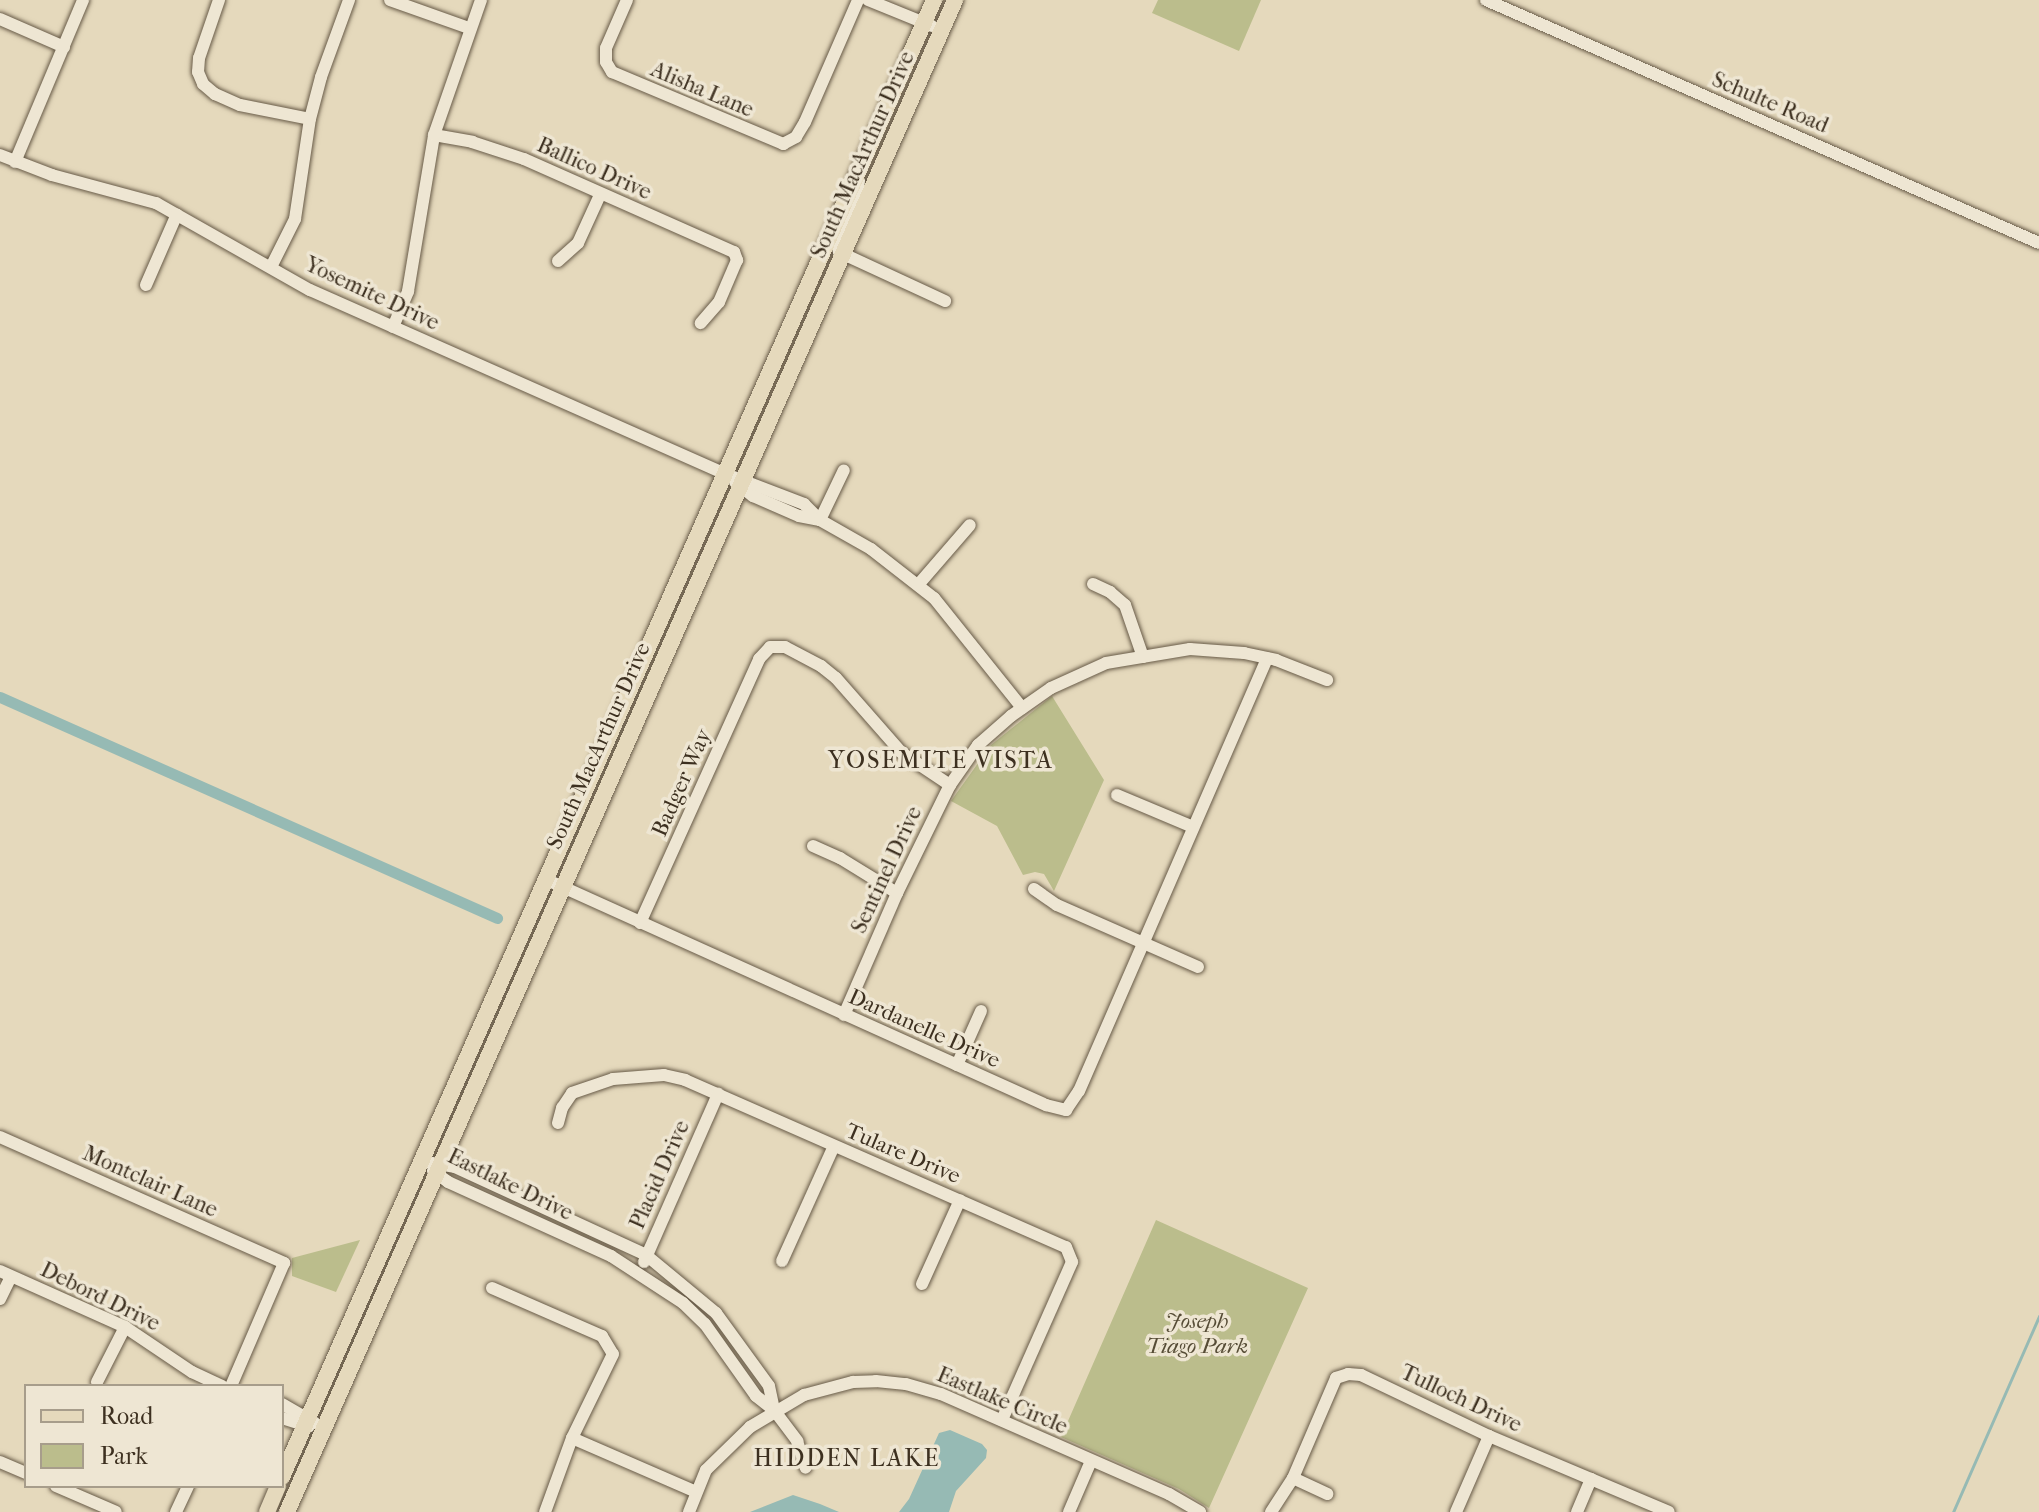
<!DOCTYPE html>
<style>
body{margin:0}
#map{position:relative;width:2039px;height:1512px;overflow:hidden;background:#e5d9bc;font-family:"IM FELL French Canon",serif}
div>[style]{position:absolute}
.green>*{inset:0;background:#bbbd8c}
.water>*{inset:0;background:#96bab4}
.stream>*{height:3px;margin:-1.5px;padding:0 1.5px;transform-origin:1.5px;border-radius:1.5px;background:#96bab4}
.canal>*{height:11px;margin:-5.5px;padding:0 5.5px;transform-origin:5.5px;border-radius:5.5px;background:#96bab4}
.roads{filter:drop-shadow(0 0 2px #675a47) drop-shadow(0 0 2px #675a47)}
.minor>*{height:12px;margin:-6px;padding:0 6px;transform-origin:6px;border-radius:6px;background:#eee6d3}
.major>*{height:16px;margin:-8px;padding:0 8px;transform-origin:8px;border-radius:8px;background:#e5d9bc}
span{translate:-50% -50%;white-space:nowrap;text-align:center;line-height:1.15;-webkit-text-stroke:7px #eee6d3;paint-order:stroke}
.street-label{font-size:22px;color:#3d3020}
.park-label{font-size:22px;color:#564c36;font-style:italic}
.neighbourhood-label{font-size:24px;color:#3d3020;letter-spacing:2px}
.legend{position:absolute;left:24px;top:1384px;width:260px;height:104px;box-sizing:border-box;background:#eee6d3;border:2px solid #a79d8b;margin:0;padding:10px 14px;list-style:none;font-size:24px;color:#3d3020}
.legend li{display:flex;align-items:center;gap:16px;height:40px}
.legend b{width:40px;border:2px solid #a79d8b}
</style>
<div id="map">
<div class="green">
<div style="clip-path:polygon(1158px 0,1261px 0,1239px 51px,1152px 13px)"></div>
<div style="clip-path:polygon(1052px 696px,1104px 780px,1054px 891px,1044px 874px,1035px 872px,1023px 875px,997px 826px,951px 801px,991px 745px)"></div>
<div style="clip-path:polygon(1156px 1220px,1308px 1288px,1209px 1508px,1179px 1489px,1061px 1437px)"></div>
<div style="clip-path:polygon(360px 1240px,336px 1292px,292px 1276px,292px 1258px)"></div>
</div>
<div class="water">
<div style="clip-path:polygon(950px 1430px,982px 1444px,987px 1450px,986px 1458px,956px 1491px,949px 1512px,899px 1512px,909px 1499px,939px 1433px)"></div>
<div style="clip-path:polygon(793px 1495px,820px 1504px,839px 1512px,750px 1512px)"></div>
</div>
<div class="stream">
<div style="left:1953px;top:1512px;width:214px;rotate:-66.3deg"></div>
</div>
<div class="canal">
<div style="left:0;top:697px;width:544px;rotate:23.97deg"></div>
</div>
<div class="roads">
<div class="minor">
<div style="left:219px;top:0;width:61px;rotate:109deg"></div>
<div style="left:199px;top:58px;width:14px;rotate:94deg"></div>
<div style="left:198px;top:72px;width:13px;rotate:67deg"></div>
<div style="left:203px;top:84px;width:16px;rotate:40deg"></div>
<div style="left:215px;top:94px;width:27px;rotate:24deg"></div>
<div style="left:240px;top:105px;width:71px;rotate:11.3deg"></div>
<div style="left:390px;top:0;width:84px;rotate:19.5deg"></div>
<div style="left:627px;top:0;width:52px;rotate:113.6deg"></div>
<div style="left:606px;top:48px;width:14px;rotate:90deg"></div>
<div style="left:606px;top:62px;width:12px;rotate:59deg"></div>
<div style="left:612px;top:72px;width:186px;rotate:22.8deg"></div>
<div style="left:783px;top:144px;width:15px;rotate:-28deg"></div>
<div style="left:796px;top:137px;width:17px;rotate:-59deg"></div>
<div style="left:805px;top:122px;width:133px;rotate:-66.5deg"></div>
<div style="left:868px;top:0;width:69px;rotate:22.1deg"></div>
<div style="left:1486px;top:0;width:604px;rotate:23.72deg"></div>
<div style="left:0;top:19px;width:70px;rotate:23.6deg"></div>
<div style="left:434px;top:135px;width:39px;rotate:10deg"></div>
<div style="left:472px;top:142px;width:55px;rotate:18.1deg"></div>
<div style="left:524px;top:159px;width:230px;rotate:23.9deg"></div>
<div style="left:734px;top:252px;width:9px;rotate:69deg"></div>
<div style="left:737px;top:260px;width:46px;rotate:113.2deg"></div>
<div style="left:719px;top:302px;width:28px;rotate:131deg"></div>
<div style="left:0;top:155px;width:56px;rotate:21deg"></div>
<div style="left:52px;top:175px;width:108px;rotate:15.1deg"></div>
<div style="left:156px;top:203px;width:177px;rotate:29.5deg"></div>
<div style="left:310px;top:290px;width:455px;rotate:23.9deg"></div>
<div style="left:726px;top:474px;width:84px;rotate:21deg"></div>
<div style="left:804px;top:504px;width:23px;rotate:45deg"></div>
<div style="left:820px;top:520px;width:59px;rotate:29.6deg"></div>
<div style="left:871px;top:549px;width:80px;rotate:37.9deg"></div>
<div style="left:934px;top:598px;width:141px;rotate:51.3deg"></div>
<div style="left:15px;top:162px;width:176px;rotate:-67.2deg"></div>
<div style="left:859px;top:181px;width:18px;rotate:99deg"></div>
<div style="left:856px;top:199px;width:49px;rotate:112.9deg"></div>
<div style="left:837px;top:244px;width:8px;rotate:76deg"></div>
<div style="left:839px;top:252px;width:117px;rotate:24.8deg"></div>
<div style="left:558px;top:261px;width:27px;rotate:-42deg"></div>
<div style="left:578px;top:243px;width:53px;rotate:-65.4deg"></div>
<div style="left:271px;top:267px;width:54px;rotate:-63.4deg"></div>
<div style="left:295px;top:219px;width:101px;rotate:-81.5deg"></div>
<div style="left:310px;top:119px;width:43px;rotate:-75.3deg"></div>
<div style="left:321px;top:77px;width:82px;rotate:-70deg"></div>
<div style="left:146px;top:285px;width:77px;rotate:-66.4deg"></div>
<div style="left:393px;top:327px;width:39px;rotate:-67deg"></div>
<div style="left:408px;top:291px;width:158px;rotate:-80.5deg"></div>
<div style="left:434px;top:135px;width:143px;rotate:-70.8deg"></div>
<div style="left:735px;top:482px;width:23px;rotate:38deg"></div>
<div style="left:753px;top:496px;width:50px;rotate:23.5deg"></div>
<div style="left:799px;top:516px;width:20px;rotate:11deg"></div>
<div style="left:820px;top:520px;width:55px;rotate:-64.4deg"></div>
<div style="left:1093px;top:584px;width:19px;rotate:25deg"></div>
<div style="left:1110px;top:592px;width:20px;rotate:41deg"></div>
<div style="left:1125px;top:605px;width:55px;rotate:70.9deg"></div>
<div style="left:918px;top:585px;width:79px;rotate:-49.1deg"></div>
<div style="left:1117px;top:795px;width:82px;rotate:22.8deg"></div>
<div style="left:813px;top:846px;width:30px;rotate:24deg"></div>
<div style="left:840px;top:858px;width:67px;rotate:31.6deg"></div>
<div style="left:545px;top:879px;width:550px;rotate:24.28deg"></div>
<div style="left:1046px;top:1105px;width:21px;rotate:14deg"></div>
<div style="left:1066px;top:1110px;width:23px;rotate:-56deg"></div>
<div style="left:1079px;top:1091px;width:472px;rotate:-66.5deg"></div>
<div style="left:1034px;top:889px;width:28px;rotate:35deg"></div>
<div style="left:1057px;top:905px;width:154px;rotate:23.7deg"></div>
<div style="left:640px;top:923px;width:290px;rotate:-65.7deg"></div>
<div style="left:759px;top:659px;width:16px;rotate:-47deg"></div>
<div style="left:770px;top:647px;width:15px"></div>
<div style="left:785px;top:647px;width:41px;rotate:27.8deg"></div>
<div style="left:821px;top:666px;width:19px;rotate:39deg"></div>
<div style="left:836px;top:678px;width:100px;rotate:48.7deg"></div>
<div style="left:902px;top:753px;width:58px;rotate:33.7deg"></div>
<div style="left:844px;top:1015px;width:133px;rotate:-66.5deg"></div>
<div style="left:897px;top:893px;width:120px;rotate:-63.9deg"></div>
<div style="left:950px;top:785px;width:49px;rotate:-55deg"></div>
<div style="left:978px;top:745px;width:44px;rotate:-41.3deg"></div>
<div style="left:1011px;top:716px;width:49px;rotate:-35deg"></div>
<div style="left:1051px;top:688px;width:60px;rotate:-24.4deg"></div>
<div style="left:1106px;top:663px;width:85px;rotate:-9.5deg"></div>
<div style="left:1190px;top:649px;width:54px;rotate:4.2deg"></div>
<div style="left:1244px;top:653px;width:33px;rotate:12deg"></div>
<div style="left:1276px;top:660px;width:55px;rotate:21.4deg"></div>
<div style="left:957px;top:1065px;width:59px;rotate:-66deg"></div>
<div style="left:558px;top:1123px;width:16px;rotate:-75deg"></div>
<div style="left:562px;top:1108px;width:18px;rotate:-56deg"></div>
<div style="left:572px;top:1093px;width:43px;rotate:-18.9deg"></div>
<div style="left:613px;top:1079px;width:51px;rotate:-4.5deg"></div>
<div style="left:664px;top:1075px;width:22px;rotate:13deg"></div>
<div style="left:685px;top:1080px;width:416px;rotate:23.7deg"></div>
<div style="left:1066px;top:1247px;width:16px;rotate:68deg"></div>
<div style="left:1072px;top:1262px;width:173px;rotate:113.9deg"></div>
<div style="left:0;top:1137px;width:311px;rotate:23.9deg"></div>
<div style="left:284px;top:1263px;width:134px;rotate:113.3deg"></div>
<div style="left:421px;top:1161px;width:35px;rotate:10deg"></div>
<div style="left:455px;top:1167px;width:210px;rotate:24.7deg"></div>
<div style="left:646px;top:1255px;width:91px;rotate:39.6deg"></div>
<div style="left:716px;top:1313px;width:90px;rotate:54deg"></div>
<div style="left:769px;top:1386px;width:25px;rotate:78deg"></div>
<div style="left:433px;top:1171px;width:19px;rotate:36deg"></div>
<div style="left:448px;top:1182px;width:179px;rotate:24.4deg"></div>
<div style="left:611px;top:1256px;width:86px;rotate:33.1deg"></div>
<div style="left:683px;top:1303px;width:30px;rotate:44deg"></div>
<div style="left:705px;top:1324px;width:88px;rotate:54.7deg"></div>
<div style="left:756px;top:1396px;width:23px;rotate:38deg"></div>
<div style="left:774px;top:1410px;width:39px;rotate:53deg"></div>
<div style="left:797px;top:1441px;width:28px;rotate:72deg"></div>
<div style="left:782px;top:1261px;width:126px;rotate:-65.7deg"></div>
<div style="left:644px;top:1262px;width:184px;rotate:-66.2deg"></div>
<div style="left:0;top:1271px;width:137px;rotate:24.1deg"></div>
<div style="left:125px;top:1327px;width:81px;rotate:33.9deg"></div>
<div style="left:192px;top:1372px;width:33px;rotate:25deg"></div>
<div style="left:922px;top:1284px;width:92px;rotate:-65.7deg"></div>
<div style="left:492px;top:1288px;width:120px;rotate:23.6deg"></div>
<div style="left:602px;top:1336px;width:21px;rotate:59deg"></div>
<div style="left:613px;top:1354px;width:93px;rotate:116deg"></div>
<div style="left:572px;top:1438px;width:79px;rotate:110deg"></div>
<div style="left:0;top:1299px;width:25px;rotate:-64deg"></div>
<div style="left:97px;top:1382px;width:62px;rotate:-63deg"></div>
<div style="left:282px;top:1404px;width:38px;rotate:30deg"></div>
<div style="left:282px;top:1418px;width:28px;rotate:18deg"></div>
<div style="left:572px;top:1438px;width:133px;rotate:23.5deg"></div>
<div style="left:0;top:1462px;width:28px;rotate:23deg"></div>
<div style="left:1293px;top:1478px;width:38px;rotate:25deg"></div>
<div style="left:56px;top:1486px;width:65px;rotate:23.4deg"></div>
<div style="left:176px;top:1512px;width:29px;rotate:-65deg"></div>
<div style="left:689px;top:1512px;width:45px;rotate:-68deg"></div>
<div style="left:706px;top:1470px;width:62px;rotate:-44.3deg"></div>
<div style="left:750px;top:1427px;width:63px;rotate:-30.7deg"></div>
<div style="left:804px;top:1395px;width:51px;rotate:-14.9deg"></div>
<div style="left:853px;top:1382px;width:23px;rotate:-2deg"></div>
<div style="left:876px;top:1381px;width:30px;rotate:6deg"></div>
<div style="left:906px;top:1384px;width:36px;rotate:16deg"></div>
<div style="left:941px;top:1394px;width:249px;rotate:23.7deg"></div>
<div style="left:1169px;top:1494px;width:36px;rotate:30deg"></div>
<div style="left:1069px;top:1512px;width:56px;rotate:-66.7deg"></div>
<div style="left:1271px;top:1512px;width:40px;rotate:-57.1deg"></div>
<div style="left:1293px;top:1478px;width:109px;rotate:-66.7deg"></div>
<div style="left:1336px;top:1378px;width:13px;rotate:-18deg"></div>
<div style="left:1348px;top:1374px;width:13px;rotate:4deg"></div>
<div style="left:1361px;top:1375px;width:142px;rotate:25.5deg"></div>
<div style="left:1489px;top:1436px;width:195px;rotate:22.9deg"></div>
<div style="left:1456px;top:1512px;width:83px;rotate:-66.5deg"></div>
<div style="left:1577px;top:1512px;width:36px;rotate:-67deg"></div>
</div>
<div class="major">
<div style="left:282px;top:1477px;width:1615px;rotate:-66.18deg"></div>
<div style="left:267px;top:1512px;width:28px;rotate:-67deg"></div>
<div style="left:287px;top:1512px;width:1653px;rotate:-66.16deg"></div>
</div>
</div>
<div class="street-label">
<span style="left:702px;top:90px;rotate:23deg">Alisha Lane</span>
<span style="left:1770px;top:103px;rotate:23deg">Schulte Road</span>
<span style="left:863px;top:155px;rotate:-66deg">South MacArthur Drive</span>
<span style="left:594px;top:169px;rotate:24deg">Ballico Drive</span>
<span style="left:372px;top:294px;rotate:25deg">Yosemite Drive</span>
<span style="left:599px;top:746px;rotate:-66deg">South MacArthur Drive</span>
<span style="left:682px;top:783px;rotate:-66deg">Badger Way</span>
<span style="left:887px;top:870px;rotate:-65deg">Sentinel Drive</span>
<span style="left:924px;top:1029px;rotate:24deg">Dardanelle Drive</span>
<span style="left:903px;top:1154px;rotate:23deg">Tulare Drive</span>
<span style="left:660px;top:1175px;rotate:-66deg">Placid Drive</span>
<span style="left:150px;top:1182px;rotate:24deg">Montclair Lane</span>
<span style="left:510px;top:1185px;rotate:26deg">Eastlake Drive</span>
<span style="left:100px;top:1297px;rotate:26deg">Debord Drive</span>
<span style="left:1461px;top:1399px;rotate:25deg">Tulloch Drive</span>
<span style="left:1002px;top:1401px;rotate:23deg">Eastlake Circle</span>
</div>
<div class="park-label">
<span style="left:1197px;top:1334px">Joseph<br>Tiago Park</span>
</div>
<div class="neighbourhood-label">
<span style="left:941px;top:761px">YOSEMITE VISTA</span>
<span style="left:847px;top:1459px">HIDDEN LAKE</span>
</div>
<ul class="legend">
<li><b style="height:10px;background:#e5d9bc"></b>Road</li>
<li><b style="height:22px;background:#bbbd8c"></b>Park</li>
</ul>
</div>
